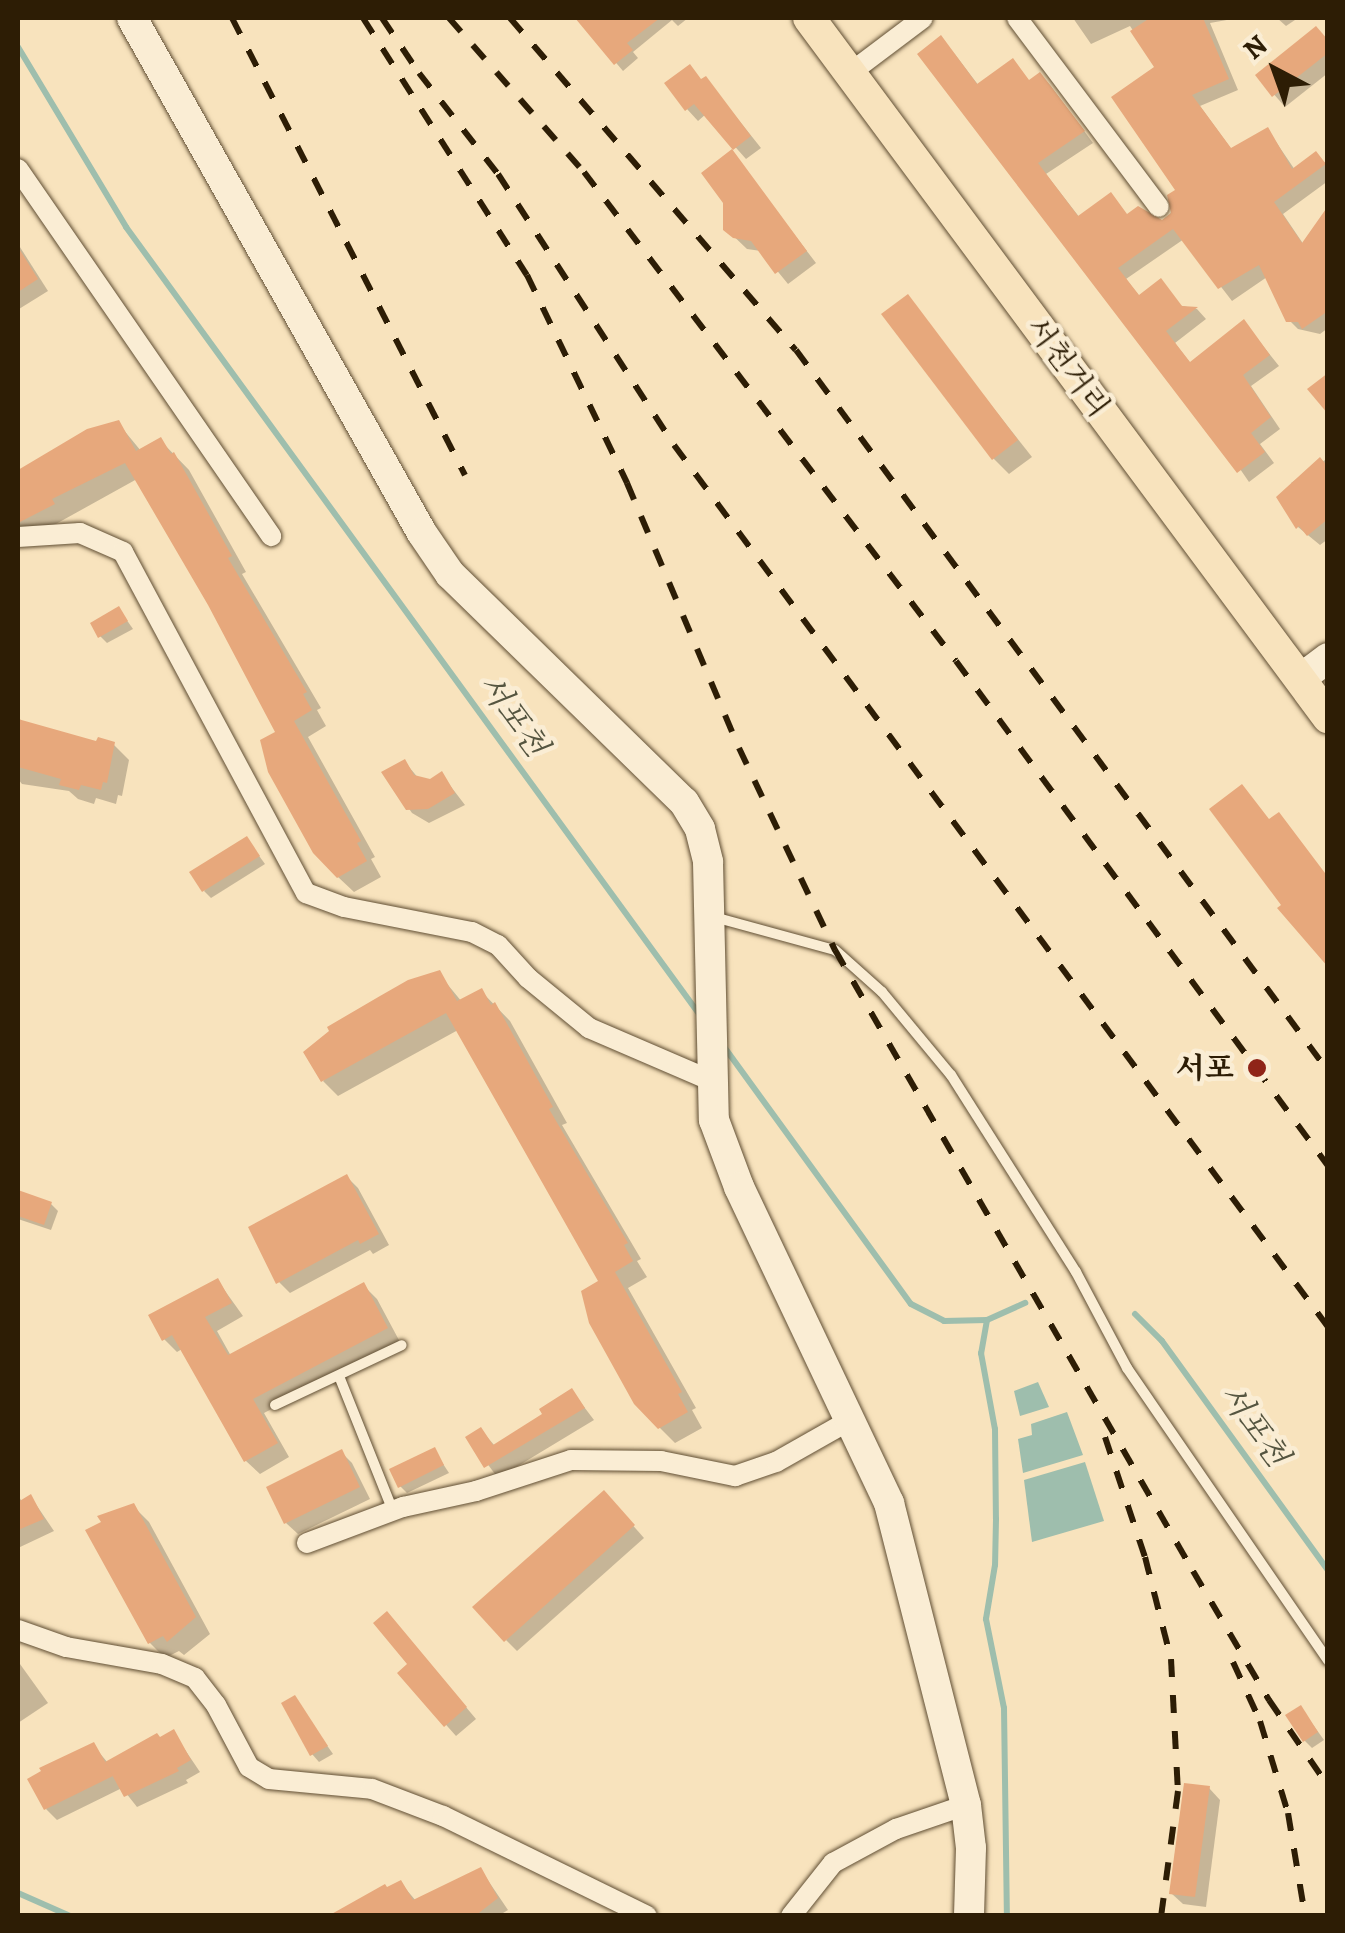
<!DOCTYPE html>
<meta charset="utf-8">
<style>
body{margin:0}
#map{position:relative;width:1345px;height:1933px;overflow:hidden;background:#f8e3bd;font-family:Alegreya,"Noto Serif KR",serif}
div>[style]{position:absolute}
.water>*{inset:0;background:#9ebead}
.shadow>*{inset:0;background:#0003}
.stream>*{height:6px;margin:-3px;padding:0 3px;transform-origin:3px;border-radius:3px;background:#9ebead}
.building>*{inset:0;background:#e7a87c}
.roads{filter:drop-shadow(0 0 2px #604e33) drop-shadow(0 0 2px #604e33)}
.lane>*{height:10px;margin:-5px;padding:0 5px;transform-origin:5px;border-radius:5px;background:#faedd4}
.street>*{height:20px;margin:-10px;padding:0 10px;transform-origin:10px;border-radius:10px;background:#faedd4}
.secondary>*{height:30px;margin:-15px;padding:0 15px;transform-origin:15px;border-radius:15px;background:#faedd4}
.primary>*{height:32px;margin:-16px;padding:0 16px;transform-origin:16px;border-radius:16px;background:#f8e3bd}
.rail>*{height:6px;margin-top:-3px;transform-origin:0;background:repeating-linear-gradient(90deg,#2d1d05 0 18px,transparent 0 36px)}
.dots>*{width:28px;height:28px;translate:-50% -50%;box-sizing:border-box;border:5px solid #faedd4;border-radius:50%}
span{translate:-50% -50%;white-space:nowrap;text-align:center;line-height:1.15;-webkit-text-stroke:9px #faedd4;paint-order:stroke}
.street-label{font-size:30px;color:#2d1d05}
.poi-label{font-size:30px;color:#2d1d05;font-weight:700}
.right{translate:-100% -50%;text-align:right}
.water-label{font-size:32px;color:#555540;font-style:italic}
.frame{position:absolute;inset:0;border:20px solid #2d1d05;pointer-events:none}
.north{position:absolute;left:1225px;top:20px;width:100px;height:100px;-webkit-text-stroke:8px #faedd4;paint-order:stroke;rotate:319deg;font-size:28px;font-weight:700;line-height:40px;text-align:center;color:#2d1d05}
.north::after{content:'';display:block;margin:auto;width:35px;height:45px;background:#2d1d05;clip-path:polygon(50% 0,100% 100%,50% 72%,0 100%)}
</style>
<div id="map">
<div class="water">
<div style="clip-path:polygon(1038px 1382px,1049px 1407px,1020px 1416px,1014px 1391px)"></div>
<div style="clip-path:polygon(1067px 1412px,1083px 1455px,1023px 1473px,1018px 1439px,1032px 1435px,1031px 1424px)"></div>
<div style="clip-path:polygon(1085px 1462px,1104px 1521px,1032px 1542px,1024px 1480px)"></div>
</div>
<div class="shadow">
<div style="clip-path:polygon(578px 18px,688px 18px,678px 26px,672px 20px,633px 52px,638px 58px,623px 71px)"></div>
<div style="clip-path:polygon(1073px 18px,1238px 18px,1210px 23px,1238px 90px,1200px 106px,1232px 150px,1268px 130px,1295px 170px,1316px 154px,1328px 166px,1328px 181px,1283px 214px,1304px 245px,1328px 210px,1328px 328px,1320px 334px,1298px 329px,1287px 318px,1267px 277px,1232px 301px,1184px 239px,1126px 279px,1140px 297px,1197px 309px,1206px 319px,1175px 343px,1191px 364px,1244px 322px,1279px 366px,1251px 386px,1280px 429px,1260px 444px,1274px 463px,1249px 482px,951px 49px,979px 86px,1013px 61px,1030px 82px,1040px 75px,1050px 85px,1093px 143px,1046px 174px,1080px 218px,1168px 221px,1178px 190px,1157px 67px,1130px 26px,1091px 44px)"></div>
<div style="clip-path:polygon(1277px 18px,1298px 18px,1286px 26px)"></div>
<div style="clip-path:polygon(1328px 41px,1328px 73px,1285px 107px,1258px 76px)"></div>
<div style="clip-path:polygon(706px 79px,761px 148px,746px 159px,706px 114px,698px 121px,687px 109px)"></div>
<div style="clip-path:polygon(732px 153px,816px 263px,788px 284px,761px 251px,747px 249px,725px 228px)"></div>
<div style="clip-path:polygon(18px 244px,48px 291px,19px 309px,18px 307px)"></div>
<div style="clip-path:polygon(907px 298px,1032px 457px,1009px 474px,994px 459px)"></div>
<div style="clip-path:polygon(118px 423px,141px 451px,160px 440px,189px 470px,246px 572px,242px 574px,321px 708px,317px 710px,326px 726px,308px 737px,375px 857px,371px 859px,381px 877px,354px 892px,338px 877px,278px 733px,210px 603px,137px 479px,18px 545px,18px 473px,104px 426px)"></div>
<div style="clip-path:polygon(1328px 458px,1328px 539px,1320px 545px,1298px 527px,1280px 498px,1294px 486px,1291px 483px)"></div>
<div style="clip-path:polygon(119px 609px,133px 629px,107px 643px,100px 636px)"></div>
<div style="clip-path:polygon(18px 717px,24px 724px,98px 745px,113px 744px,129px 760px,122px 796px,118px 795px,116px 804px,96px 798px,94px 804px,78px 799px,69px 791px,22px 784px,18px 779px)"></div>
<div style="clip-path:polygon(405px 762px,419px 779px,430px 782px,442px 775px,465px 805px,429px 823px,412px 813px,384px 773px)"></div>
<div style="clip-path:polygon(247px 839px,265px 864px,211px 898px,204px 891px)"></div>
<div style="clip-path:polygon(439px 974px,462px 1002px,481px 991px,510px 1021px,567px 1123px,562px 1125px,641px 1259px,637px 1261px,647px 1277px,628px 1288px,696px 1408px,692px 1410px,702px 1428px,675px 1443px,659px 1427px,602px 1282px,458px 1030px,338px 1096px,323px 1081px)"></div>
<div style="clip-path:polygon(347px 1177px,358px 1188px,389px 1245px,373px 1254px,370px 1250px,290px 1293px,279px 1282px)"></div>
<div style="clip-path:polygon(18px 1193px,51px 1204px,58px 1211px,51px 1230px,18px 1219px)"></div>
<div style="clip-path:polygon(218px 1281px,243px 1316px,217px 1331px,231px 1356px,364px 1286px,377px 1299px,400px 1342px,264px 1413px,289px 1457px,260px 1474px,246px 1461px,182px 1349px,177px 1352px,164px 1339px)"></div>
<div style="clip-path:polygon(572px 1391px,594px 1420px,498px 1478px,468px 1438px,481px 1430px,495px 1446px,546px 1415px)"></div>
<div style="clip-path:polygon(434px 1450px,449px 1473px,407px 1493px,400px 1486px)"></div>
<div style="clip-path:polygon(341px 1452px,352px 1463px,370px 1499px,298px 1534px,286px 1523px)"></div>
<div style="clip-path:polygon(18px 1495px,22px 1502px,31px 1497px,54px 1531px,18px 1548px)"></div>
<div style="clip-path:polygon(615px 1505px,644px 1538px,517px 1651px,506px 1640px)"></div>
<div style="clip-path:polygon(133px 1506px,149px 1522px,210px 1634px,184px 1655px,179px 1651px,165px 1658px,150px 1643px)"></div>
<div style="clip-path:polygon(397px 1625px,476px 1719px,456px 1736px,400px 1673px,410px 1665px)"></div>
<div style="clip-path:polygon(20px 1664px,48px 1703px,18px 1723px,18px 1665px)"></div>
<div style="clip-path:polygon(294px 1698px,333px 1754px,319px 1762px,312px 1754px)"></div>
<div style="clip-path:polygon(1301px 1708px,1324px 1740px,1312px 1748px,1305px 1741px)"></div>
<div style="clip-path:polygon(173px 1732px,200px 1772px,186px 1780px,188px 1783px,137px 1807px,122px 1788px,57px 1820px,46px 1809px,93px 1745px,108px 1763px)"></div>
<div style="clip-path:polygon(1209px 1788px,1220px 1800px,1206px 1907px,1183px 1904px,1171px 1893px)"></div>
<div style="clip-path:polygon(481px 1870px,508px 1910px,498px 1916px,341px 1916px,401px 1883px,416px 1901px)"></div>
</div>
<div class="stream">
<div style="left:18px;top:47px;width:210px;rotate:59deg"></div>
<div style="left:126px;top:227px;width:973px;rotate:53.94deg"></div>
<div style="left:722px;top:1044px;width:321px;rotate:54deg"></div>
<div style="left:911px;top:1304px;width:37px;rotate:27deg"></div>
<div style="left:944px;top:1321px;width:43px;rotate:-1.3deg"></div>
<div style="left:987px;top:1320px;width:42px;rotate:-24.1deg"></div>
<div style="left:1135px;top:1314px;width:38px;rotate:45deg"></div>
<div style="left:1162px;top:1341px;width:283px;rotate:54.1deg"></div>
<div style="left:987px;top:1320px;width:34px;rotate:100deg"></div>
<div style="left:981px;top:1353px;width:77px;rotate:79.6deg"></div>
<div style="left:995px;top:1429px;width:90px;rotate:89.4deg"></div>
<div style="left:996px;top:1519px;width:46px;rotate:91.2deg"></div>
<div style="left:995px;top:1565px;width:55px;rotate:99.5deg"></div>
<div style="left:986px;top:1619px;width:91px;rotate:78.6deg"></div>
<div style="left:1004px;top:1708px;width:208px;rotate:89.2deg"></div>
<div style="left:18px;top:1893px;width:57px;rotate:23.9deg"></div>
</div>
<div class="building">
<div style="clip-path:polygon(575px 18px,660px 18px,627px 43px,633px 50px,614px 65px)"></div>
<div style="clip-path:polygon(1150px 18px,1203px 18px,1229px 79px,1192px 95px,1231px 148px,1268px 127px,1292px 169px,1316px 151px,1326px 164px,1274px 202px,1302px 243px,1328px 206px,1328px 311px,1302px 329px,1298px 322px,1286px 322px,1259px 265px,1218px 289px,1173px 229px,1118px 268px,1139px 295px,1161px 278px,1182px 306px,1198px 307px,1166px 331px,1190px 362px,1244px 319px,1270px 355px,1243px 375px,1271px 417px,1251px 433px,1265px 452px,1237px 473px,917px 54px,941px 35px,977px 84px,1013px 58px,1029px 80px,1040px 72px,1085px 131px,1038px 163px,1078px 216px,1111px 192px,1127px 214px,1138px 206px,1162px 220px,1171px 213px,1167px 195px,1175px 190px,1111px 97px,1154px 67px,1130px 31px)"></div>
<div style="clip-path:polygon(1316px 26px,1328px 40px,1328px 53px,1272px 97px,1255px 75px)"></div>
<div style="clip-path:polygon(690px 64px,701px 79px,706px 76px,751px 136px,733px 150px,694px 104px,685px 111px,664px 83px)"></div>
<div style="clip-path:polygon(732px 149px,807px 251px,775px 274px,751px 241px,733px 238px,723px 230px,723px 203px,701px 173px)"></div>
<div style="clip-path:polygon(18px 247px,38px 279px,18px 292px)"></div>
<div style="clip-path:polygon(908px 294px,1018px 440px,992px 460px,881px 314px)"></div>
<div style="clip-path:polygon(1328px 373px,1328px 414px,1307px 389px)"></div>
<div style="clip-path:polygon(119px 420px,136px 451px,161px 437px,171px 454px,174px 452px,232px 556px,228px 558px,307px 692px,303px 694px,312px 710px,294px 721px,361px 841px,357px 843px,367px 861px,337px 878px,313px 853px,268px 772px,260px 740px,275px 732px,208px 605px,125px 463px,52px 499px,55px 504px,18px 523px,18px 470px,87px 429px)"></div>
<div style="clip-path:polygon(1320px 457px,1328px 467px,1328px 519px,1307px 536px,1299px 526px,1296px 529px,1276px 497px)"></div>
<div style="clip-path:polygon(119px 606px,128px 621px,98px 638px,90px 623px)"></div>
<div style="clip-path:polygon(18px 719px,96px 741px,98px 737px,115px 742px,107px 783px,103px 782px,101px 790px,81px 785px,79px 790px,59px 785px,61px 779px,18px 767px)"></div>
<div style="clip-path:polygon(405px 759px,414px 775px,430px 779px,442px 771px,455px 793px,428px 809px,406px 810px,381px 772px)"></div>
<div style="clip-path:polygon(1242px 784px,1269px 819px,1279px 812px,1328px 877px,1328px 967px,1277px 908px,1281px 905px,1209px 809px)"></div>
<div style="clip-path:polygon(247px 836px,260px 856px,202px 892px,189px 872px)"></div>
<div style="clip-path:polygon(440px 970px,457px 1001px,482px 988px,491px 1005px,495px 1002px,553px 1107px,549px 1109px,628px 1243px,624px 1245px,633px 1261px,615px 1272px,682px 1392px,678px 1394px,688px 1412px,658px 1429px,634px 1404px,589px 1323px,581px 1291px,598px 1281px,446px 1013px,321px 1082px,303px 1052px,329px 1031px,327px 1027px,380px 996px,408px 980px)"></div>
<div style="clip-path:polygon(347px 1174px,379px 1234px,360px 1244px,358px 1240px,276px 1284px,248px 1227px)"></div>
<div style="clip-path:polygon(18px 1190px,52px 1202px,44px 1225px,18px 1216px)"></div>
<div style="clip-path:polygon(218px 1278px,232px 1303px,205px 1317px,228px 1355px,364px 1282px,388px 1328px,253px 1399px,278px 1443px,244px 1462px,172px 1335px,162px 1341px,148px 1315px)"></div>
<div style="clip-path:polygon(572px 1388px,585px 1408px,484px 1468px,465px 1437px,481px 1427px,493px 1445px,542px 1414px,539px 1409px)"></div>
<div style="clip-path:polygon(435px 1447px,444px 1465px,398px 1488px,389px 1469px)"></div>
<div style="clip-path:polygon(342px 1449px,360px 1487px,284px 1524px,266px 1487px)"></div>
<div style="clip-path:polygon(604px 1490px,635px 1525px,504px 1642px,472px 1607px)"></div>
<div style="clip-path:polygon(31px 1494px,44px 1519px,18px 1530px,18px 1502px)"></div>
<div style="clip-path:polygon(134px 1503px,196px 1617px,167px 1642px,163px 1636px,148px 1644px,85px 1530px,101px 1522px,97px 1516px)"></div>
<div style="clip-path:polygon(387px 1611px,467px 1707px,444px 1727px,397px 1673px,407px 1664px,373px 1623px)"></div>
<div style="clip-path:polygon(295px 1695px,328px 1746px,310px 1756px,281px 1703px)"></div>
<div style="clip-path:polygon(1301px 1705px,1318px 1732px,1303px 1742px,1285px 1715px)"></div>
<div style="clip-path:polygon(174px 1729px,191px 1760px,177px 1768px,179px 1771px,124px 1797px,105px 1762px,157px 1733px,160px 1737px)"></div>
<div style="clip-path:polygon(94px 1742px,113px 1776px,44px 1810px,27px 1779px,41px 1771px,39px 1768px)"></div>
<div style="clip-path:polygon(1184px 1783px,1210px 1786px,1195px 1897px,1169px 1894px)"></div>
<div style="clip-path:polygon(481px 1867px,498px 1898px,475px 1916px,328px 1916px,385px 1884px,387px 1887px,401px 1880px,413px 1900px)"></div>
</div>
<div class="roads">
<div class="lane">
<div style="left:714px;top:917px;width:125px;rotate:15.3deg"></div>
<div style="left:835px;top:950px;width:63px;rotate:41.8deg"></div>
<div style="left:882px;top:992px;width:108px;rotate:50.3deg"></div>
<div style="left:951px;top:1075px;width:233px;rotate:57.6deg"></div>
<div style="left:1076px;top:1272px;width:109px;rotate:62deg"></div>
<div style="left:1127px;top:1368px;width:355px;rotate:55.5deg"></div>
<div style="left:339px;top:1376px;width:145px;rotate:68.2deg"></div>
<div style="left:275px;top:1405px;width:140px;rotate:-25.3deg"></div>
</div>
<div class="street">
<div style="left:1017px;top:18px;width:236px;rotate:53.1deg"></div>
<div style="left:850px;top:73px;width:91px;rotate:-37deg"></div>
<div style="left:18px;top:169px;width:446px;rotate:55.4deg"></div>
<div style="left:18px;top:537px;width:62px;rotate:-3.7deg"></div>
<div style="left:80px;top:533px;width:47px;rotate:23.8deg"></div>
<div style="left:123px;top:552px;width:387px;rotate:61.8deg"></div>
<div style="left:306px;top:893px;width:40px;rotate:20.2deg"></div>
<div style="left:344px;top:907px;width:130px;rotate:11.1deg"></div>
<div style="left:472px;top:932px;width:29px;rotate:27deg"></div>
<div style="left:498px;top:945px;width:45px;rotate:47.7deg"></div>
<div style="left:528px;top:978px;width:79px;rotate:39.3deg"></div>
<div style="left:589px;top:1028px;width:134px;rotate:23.3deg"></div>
<div style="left:307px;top:1543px;width:103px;rotate:-20.6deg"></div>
<div style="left:403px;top:1507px;width:75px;rotate:-12.4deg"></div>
<div style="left:476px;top:1491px;width:100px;rotate:-18.1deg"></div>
<div style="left:571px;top:1460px;width:90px;rotate:0.6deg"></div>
<div style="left:661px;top:1461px;width:76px;rotate:11.5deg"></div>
<div style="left:735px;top:1476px;width:43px;rotate:-18.9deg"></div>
<div style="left:776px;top:1462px;width:87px;rotate:-29.5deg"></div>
<div style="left:18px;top:1630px;width:51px;rotate:19.5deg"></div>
<div style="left:66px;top:1647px;width:97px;rotate:10deg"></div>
<div style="left:162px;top:1664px;width:36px;rotate:23deg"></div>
<div style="left:195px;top:1678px;width:34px;rotate:52deg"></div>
<div style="left:216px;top:1705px;width:70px;rotate:62deg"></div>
<div style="left:249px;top:1767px;width:23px;rotate:31deg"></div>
<div style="left:269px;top:1779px;width:103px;rotate:5.5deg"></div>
<div style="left:372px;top:1789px;width:76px;rotate:20.8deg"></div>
<div style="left:443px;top:1816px;width:227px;rotate:26.1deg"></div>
<div style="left:791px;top:1916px;width:68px;rotate:-51.6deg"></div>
<div style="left:833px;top:1863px;width:72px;rotate:-28.4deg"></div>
<div style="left:896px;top:1829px;width:74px;rotate:-18.9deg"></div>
</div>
<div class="secondary">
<div style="left:132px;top:18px;width:591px;rotate:60.62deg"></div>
<div style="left:422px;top:533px;width:50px;rotate:55.7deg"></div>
<div style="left:450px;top:574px;width:327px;rotate:44.3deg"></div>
<div style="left:684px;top:802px;width:31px;rotate:59deg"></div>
<div style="left:700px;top:829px;width:34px;rotate:76deg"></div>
<div style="left:708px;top:862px;width:258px;rotate:88.7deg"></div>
<div style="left:714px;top:1120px;width:72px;rotate:69.5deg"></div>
<div style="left:739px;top:1187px;width:350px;rotate:64.6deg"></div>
<div style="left:889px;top:1503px;width:312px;rotate:75.7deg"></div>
<div style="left:966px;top:1805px;width:43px;rotate:83.4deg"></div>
<div style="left:971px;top:1848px;width:68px;rotate:91.7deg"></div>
<div style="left:1300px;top:679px;width:35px;rotate:-37deg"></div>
</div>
<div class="primary">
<div style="left:809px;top:18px;width:871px;rotate:53.41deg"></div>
</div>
</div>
<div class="rail">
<div style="left:232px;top:18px;width:513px;rotate:62.99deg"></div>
<div style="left:363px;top:18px;width:305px;rotate:57.5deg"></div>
<div style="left:527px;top:275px;width:231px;rotate:64.3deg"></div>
<div style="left:627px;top:483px;width:288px;rotate:67.1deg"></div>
<div style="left:739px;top:748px;width:224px;rotate:64.6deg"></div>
<div style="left:835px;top:950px;width:717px;rotate:60.04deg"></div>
<div style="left:1193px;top:1571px;width:150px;rotate:59.5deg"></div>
<div style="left:1269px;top:1700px;width:104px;rotate:55.5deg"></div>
<div style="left:382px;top:18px;width:66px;rotate:56.1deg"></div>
<div style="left:419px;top:73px;width:128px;rotate:52deg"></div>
<div style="left:498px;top:174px;width:323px;rotate:57deg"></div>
<div style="left:674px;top:445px;width:1098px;rotate:53.44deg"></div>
<div style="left:449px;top:18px;width:205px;rotate:48.8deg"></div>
<div style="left:584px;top:172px;width:614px;rotate:52.74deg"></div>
<div style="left:956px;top:661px;width:627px;rotate:53.62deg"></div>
<div style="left:510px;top:18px;width:438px;rotate:49.3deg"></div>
<div style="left:796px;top:350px;width:896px;rotate:53.58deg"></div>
<div style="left:1105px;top:1437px;width:126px;rotate:71.6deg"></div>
<div style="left:1145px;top:1557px;width:105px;rotate:75.7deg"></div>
<div style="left:1171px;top:1659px;width:132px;rotate:87deg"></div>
<div style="left:1178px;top:1791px;width:126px;rotate:97.7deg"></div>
<div style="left:1233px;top:1662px;width:65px;rotate:65.4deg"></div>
<div style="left:1260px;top:1721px;width:96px;rotate:73.1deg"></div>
<div style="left:1288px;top:1813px;width:104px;rotate:80.6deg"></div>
</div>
<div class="dots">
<div style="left:1257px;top:1068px;background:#8f2418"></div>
</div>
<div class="street-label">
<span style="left:1068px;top:367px;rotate:53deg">서천거리</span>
</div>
<div class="poi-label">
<span class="right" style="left:1234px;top:1068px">서포</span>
</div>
<div class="water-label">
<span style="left:513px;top:715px;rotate:54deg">서포천</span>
<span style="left:1254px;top:1425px;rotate:54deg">서포천</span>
</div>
<div class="frame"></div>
<div class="north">N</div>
</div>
